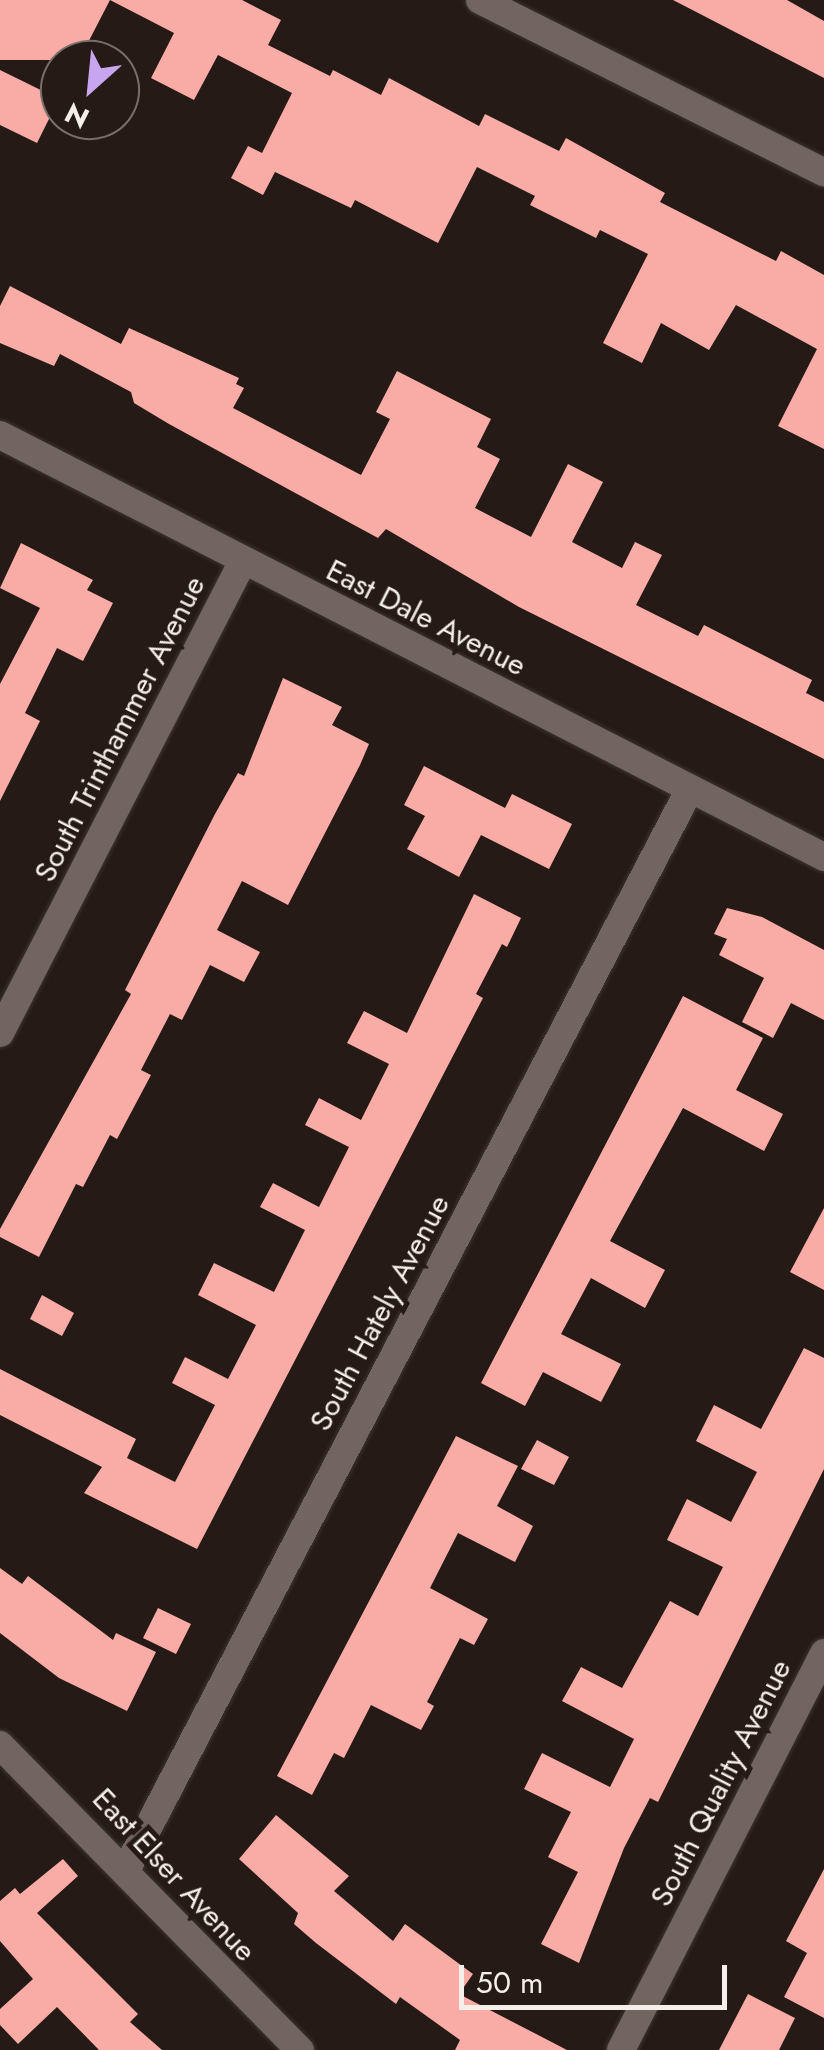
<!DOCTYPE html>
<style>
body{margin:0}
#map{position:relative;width:824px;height:2050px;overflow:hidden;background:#251a15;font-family:Jost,sans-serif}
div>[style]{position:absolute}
.building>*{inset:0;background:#f9aca5}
.roads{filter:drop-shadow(0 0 2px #3c3431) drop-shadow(0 0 2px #3c3431)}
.street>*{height:28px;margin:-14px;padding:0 14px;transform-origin:14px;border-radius:14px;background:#72655f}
span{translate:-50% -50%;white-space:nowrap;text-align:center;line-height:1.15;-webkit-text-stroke:10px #251a15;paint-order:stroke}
.street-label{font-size:30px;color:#f6eeea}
.north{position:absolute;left:40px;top:40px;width:100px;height:100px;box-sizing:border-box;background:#251a15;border:2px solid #796f6a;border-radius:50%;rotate:207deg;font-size:28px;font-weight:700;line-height:40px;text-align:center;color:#f6eeea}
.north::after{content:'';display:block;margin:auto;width:35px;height:45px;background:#c8a6ef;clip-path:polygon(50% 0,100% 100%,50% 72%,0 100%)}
.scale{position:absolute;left:459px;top:1965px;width:268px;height:45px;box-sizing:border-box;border:5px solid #f6eeea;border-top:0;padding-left:12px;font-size:30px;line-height:35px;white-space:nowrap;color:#f6eeea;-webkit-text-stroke:8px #251a15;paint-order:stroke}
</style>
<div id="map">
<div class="building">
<div style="clip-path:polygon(0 0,242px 0,281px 20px,268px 45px,330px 76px,333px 70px,381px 95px,389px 78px,479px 126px,485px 114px,559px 151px,566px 138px,665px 193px,660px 202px,776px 261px,781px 251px,824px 275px,824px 449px,778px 426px,817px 349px,736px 305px,709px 350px,661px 323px,642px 363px,603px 343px,648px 254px,600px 230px,596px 238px,530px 205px,535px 196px,477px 167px,438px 243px,355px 200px,351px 208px,275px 172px,263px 195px,231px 178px,248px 146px,262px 153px,292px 93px,218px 55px,194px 100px,151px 78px,174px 33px,110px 0,79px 60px,0 60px)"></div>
<div style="clip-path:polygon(673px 0,787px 0,824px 21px,824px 78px)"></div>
<div style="clip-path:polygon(0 70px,59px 99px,37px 143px,0 125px)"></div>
<div style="clip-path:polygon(10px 286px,121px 344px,129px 328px,239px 378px,236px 384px,244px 388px,233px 408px,361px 475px,390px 419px,376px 412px,397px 371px,491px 419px,477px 447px,500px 459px,475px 508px,531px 537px,568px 464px,603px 482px,572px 542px,622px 568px,635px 542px,662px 555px,636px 605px,698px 636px,704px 625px,812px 680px,806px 693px,824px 702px,824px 759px,519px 607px,386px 529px,378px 538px,354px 525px,169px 424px,134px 403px,131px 392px,60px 354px,54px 366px,0 343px,0 306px)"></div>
<div style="clip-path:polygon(21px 543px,93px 580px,87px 590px,113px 603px,83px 661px,57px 648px,25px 713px,40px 721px,0 801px,0 684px,40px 608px,0 588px)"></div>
<div style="clip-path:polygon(283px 678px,342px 707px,332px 725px,369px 744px,360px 765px,288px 905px,242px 881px,217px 930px,260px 952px,244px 982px,210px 965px,182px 1020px,170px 1014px,141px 1070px,151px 1075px,117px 1139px,110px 1135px,83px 1187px,76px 1184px,39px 1257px,0 1237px,0 1229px,131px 994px,125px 990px,215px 814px,238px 773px,244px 776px)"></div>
<div style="clip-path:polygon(424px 766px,505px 808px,512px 794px,572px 824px,549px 869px,481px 835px,459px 877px,407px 849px,425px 816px,404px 805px)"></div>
<div style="clip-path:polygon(474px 894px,521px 918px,507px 947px,502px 944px,476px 994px,483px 998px,197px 1549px,84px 1493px,102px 1467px,0 1415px,0 1369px,136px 1439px,127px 1458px,175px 1482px,215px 1405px,172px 1383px,185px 1357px,228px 1379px,256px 1325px,198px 1295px,214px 1263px,274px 1292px,305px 1230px,260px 1207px,273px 1183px,319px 1207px,349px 1147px,305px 1125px,319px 1098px,361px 1120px,389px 1064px,347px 1043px,364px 1011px,407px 1033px)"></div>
<div style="clip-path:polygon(727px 908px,762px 917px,824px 950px,824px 1020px,791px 1003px,773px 1038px,742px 1022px,764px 978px,719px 955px,727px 939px,714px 934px)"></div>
<div style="clip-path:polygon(683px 996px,763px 1038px,736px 1090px,783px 1114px,764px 1151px,683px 1108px,610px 1241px,665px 1270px,645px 1308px,591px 1278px,561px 1334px,621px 1364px,601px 1402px,543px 1372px,525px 1406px,481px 1383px)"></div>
<div style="clip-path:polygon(824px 1208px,824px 1290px,790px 1272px)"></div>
<div style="clip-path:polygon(42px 1295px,74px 1313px,62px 1336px,30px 1319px)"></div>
<div style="clip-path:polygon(804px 1348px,824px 1358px,824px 1469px,658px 1802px,650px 1798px,624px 1848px,579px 1963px,541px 1944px,578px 1872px,548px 1857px,571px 1812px,524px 1789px,542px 1753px,610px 1787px,634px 1739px,562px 1701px,581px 1667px,622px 1688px,670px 1601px,698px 1616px,723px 1567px,667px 1540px,687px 1499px,731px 1522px,757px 1472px,696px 1441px,714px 1405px,761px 1429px)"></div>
<div style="clip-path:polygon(456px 1436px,518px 1466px,497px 1506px,533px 1526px,515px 1562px,458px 1533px,430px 1588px,488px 1619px,474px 1645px,460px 1638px,427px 1702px,434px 1706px,421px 1730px,371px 1705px,344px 1758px,334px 1753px,312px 1795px,277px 1776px)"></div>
<div style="clip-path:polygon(537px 1440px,569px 1457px,554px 1485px,521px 1469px)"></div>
<div style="clip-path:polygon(0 1568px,22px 1584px,28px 1576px,113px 1640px,116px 1633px,156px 1652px,127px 1711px,59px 1678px,0 1633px)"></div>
<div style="clip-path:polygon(158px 1608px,191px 1624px,176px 1654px,143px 1638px)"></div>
<div style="clip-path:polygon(276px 1815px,349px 1876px,334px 1891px,393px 1941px,405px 1924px,473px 1974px,459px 1994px,567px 2050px,455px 2050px,460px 2040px,400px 1997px,396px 2004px,316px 1943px,294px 1924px,298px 1913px,239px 1859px)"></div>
<div style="clip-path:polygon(63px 1859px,78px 1876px,37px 1913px,138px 2014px,130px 2022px,162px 2050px,99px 2050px,57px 2007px,18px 2044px,0 2025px,0 2009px,33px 1979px,0 1941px,0 1901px,15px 1888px,20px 1894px)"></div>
<div style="clip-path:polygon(824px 1869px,824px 2018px,784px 1997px,807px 1953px,786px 1941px)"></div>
<div style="clip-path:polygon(748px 1994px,795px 2018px,779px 2050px,719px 2050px)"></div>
</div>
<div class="roads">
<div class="street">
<div style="left:480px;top:0;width:385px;rotate:26.6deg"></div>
<div style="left:0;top:435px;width:926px;rotate:27.12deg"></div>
<div style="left:0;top:1033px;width:531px;rotate:-62.76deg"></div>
<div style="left:0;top:1745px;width:428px;rotate:45.5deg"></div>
<div style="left:127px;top:1868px;width:1217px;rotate:-62.45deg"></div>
<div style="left:621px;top:2050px;width:446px;rotate:-62.9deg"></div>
</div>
</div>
<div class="street-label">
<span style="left:426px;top:618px;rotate:27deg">East Dale Avenue</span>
<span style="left:120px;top:729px;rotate:-63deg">South Trinthammer Avenue</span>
<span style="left:380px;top:1313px;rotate:-62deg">South Hately Avenue</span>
<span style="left:721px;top:1783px;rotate:-63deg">South Quality Avenue</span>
<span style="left:174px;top:1875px;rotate:47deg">East Elser Avenue</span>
</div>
<div class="north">N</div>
<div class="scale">50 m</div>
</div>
